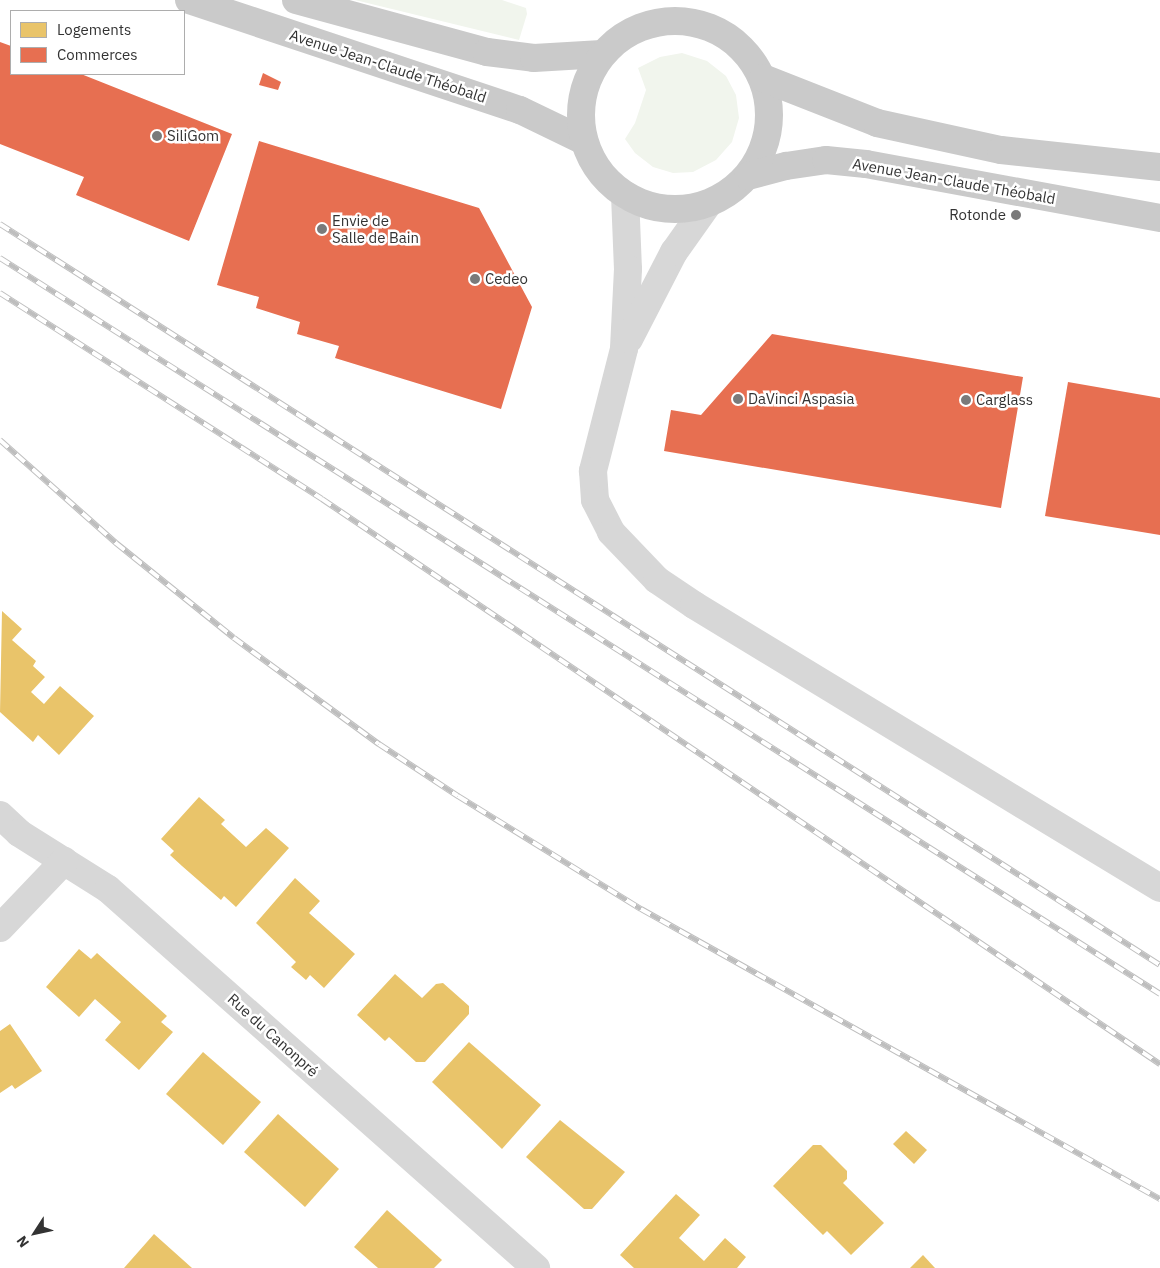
<!DOCTYPE html>
<meta charset="utf-8">
<style>
body{margin:0}
#map{position:relative;width:1160px;height:1268px;overflow:hidden;background:#fff;font-family:"IBM Plex Sans",sans-serif}
div>[style]{position:absolute}
.green>*{inset:0;background:#f1f5ed}
.homes>*{inset:0;background:#e9c46a}
.shops>*{inset:0;background:#e76f51}
.minor>*{height:28px;margin:-14px;padding:0 14px;transform-origin:14px;border-radius:14px;background:#d7d7d7}
.major>*{height:28px;margin:-14px;padding:0 14px;transform-origin:14px;border-radius:14px;background:#cacaca}
.major>.ring{margin:-14px;padding:0;box-sizing:content-box;background:none;border:28px solid #cacaca;border-radius:50%}
.rail>*{height:5.5px;margin-top:-2.75px;transform-origin:0;background:repeating-linear-gradient(90deg,#fff 0 11px,#bebebe 0 22px);box-sizing:border-box;border-block:1px solid #bebebe}
.dots>*{width:14px;height:14px;translate:-50% -50%;box-sizing:border-box;border:2px solid #fff;border-radius:50%}
span{translate:-50% -50%;white-space:nowrap;text-align:center;line-height:1.15;-webkit-text-stroke:5px #fff;paint-order:stroke}
.street-label{font-size:15px;color:#333}
.poi-label{font-size:15px;color:#333}
.left{translate:0 -50%;text-align:left}
.right{translate:-100% -50%;text-align:right}
.legend{position:absolute;left:10px;top:10px;width:175px;height:65px;box-sizing:border-box;background:#fff;border:1px solid #adadad;margin:0;padding:6px 9px;list-style:none;font-size:15px;color:#333}
.legend li{display:flex;align-items:center;gap:10px;height:25px}
.legend b{width:25px;border:1px solid #adadad}
.north{position:absolute;left:10px;top:1208px;width:50px;height:50px;-webkit-text-stroke:4px #fff;paint-order:stroke;rotate:235deg;font-size:14px;font-weight:700;line-height:20px;text-align:center;color:#333}
.north::after{content:'';display:block;margin:auto;width:18px;height:22px;background:#333;clip-path:polygon(50% 0,100% 100%,50% 72%,0 100%)}
</style>
<div id="map">
<div class="green">
<div style="clip-path:polygon(355px 0,502px 0,526px 8px,527px 14px,519px 40px)"></div>
<div style="clip-path:polygon(682px 53px,707px 61px,726px 76px,736px 95px,739px 118px,732px 142px,716px 160px,693px 172px,673px 173px,653px 167px,635px 153px,625px 139px,635px 123px,646px 90px,638px 68px,660px 57px)"></div>
</div>
<div class="homes">
<div style="clip-path:polygon(2px 611px,22px 629px,12px 640px,36px 661px,33px 666px,45px 677px,31px 692px,44px 704px,60px 686px,94px 716px,59px 755px,38px 735px,33px 742px,0 712px)"></div>
<div style="clip-path:polygon(199px 797px,225px 820px,221px 824px,246px 847px,266px 828px,289px 848px,236px 907px,224px 896px,221px 900px,182px 866px,170px 855px,174px 851px,161px 839px)"></div>
<div style="clip-path:polygon(295px 878px,320px 901px,309px 913px,355px 954px,324px 988px,310px 975px,306px 980px,291px 967px,296px 962px,256px 923px)"></div>
<div style="clip-path:polygon(79px 949px,91px 959px,97px 953px,167px 1016px,161px 1022px,173px 1032px,139px 1070px,105px 1040px,121px 1022px,95px 999px,79px 1017px,46px 987px)"></div>
<div style="clip-path:polygon(395px 974px,422px 998px,436px 984px,443px 983px,469px 1006px,469px 1014px,425px 1062px,416px 1062px,389px 1037px,385px 1041px,357px 1015px)"></div>
<div style="clip-path:polygon(10px 1024px,42px 1071px,15px 1089px,12px 1085px,0 1093px,0 1031px)"></div>
<div style="clip-path:polygon(469px 1042px,541px 1105px,502px 1149px,432px 1082px)"></div>
<div style="clip-path:polygon(203px 1052px,261px 1102px,223px 1145px,166px 1094px)"></div>
<div style="clip-path:polygon(278px 1114px,339px 1169px,305px 1207px,244px 1152px)"></div>
<div style="clip-path:polygon(560px 1120px,625px 1172px,592px 1209px,584px 1209px,526px 1157px)"></div>
<div style="clip-path:polygon(906px 1131px,927px 1150px,914px 1164px,893px 1144px)"></div>
<div style="clip-path:polygon(813px 1145px,821px 1145px,847px 1171px,847px 1179px,843px 1183px,884px 1223px,851px 1255px,827px 1231px,823px 1235px,773px 1186px)"></div>
<div style="clip-path:polygon(676px 1194px,700px 1215px,679px 1238px,704px 1261px,725px 1238px,746px 1257px,737px 1268px,634px 1268px,620px 1255px)"></div>
<div style="clip-path:polygon(387px 1210px,442px 1260px,434px 1268px,378px 1268px,354px 1247px)"></div>
<div style="clip-path:polygon(154px 1234px,192px 1268px,124px 1268px)"></div>
<div style="clip-path:polygon(923px 1255px,935px 1268px,910px 1268px)"></div>
</div>
<div class="shops">
<div style="clip-path:polygon(0 42px,11px 46px,11px 74px,81px 74px,232px 134px,189px 241px,76px 195px,84px 177px,0 144px)"></div>
<div style="clip-path:polygon(263px 73px,281px 82px,278px 90px,259px 85px)"></div>
<div style="clip-path:polygon(259px 141px,479px 208px,532px 307px,501px 409px,335px 358px,339px 346px,297px 334px,300px 322px,256px 308px,259px 297px,217px 285px)"></div>
<div style="clip-path:polygon(772px 334px,1023px 377px,1001px 508px,664px 451px,671px 410px,701px 415px)"></div>
<div style="clip-path:polygon(1068px 382px,1160px 398px,1160px 535px,1045px 516px)"></div>
</div>
<div class="minor">
<div style="left:625px;top:195px;width:74px;rotate:87.7deg"></div>
<div style="left:628px;top:269px;width:80px;rotate:92.9deg"></div>
<div style="left:624px;top:349px;width:126px;rotate:104.3deg"></div>
<div style="left:593px;top:471px;width:29px;rotate:86deg"></div>
<div style="left:595px;top:500px;width:36px;rotate:63deg"></div>
<div style="left:611px;top:532px;width:66px;rotate:46.2deg"></div>
<div style="left:657px;top:580px;width:45px;rotate:34deg"></div>
<div style="left:694px;top:605px;width:545px;rotate:31.27deg"></div>
<div style="left:629px;top:339px;width:98px;rotate:-62.7deg"></div>
<div style="left:674px;top:252px;width:59px;rotate:-54.7deg"></div>
<div style="left:0;top:815px;width:26px;rotate:43deg"></div>
<div style="left:19px;top:833px;width:105px;rotate:32.2deg"></div>
<div style="left:108px;top:889px;width:572px;rotate:41.53deg"></div>
<div style="left:0;top:928px;width:93px;rotate:-46.3deg"></div>
</div>
<div class="major">
<div style="left:189px;top:0;width:349px;rotate:18.4deg"></div>
<div style="left:520px;top:110px;width:71px;rotate:25.8deg"></div>
<div style="left:296px;top:0;width:198px;rotate:15.2deg"></div>
<div style="left:487px;top:52px;width:47px;rotate:7.3deg"></div>
<div style="left:534px;top:58px;width:68px;rotate:-3.4deg"></div>
<div class="ring" style="left:581px;top:21px;width:160px;height:160px"></div>
<div style="left:763px;top:78px;width:123px;rotate:21.5deg"></div>
<div style="left:877px;top:123px;width:127px;rotate:12.3deg"></div>
<div style="left:1001px;top:150px;width:160px;rotate:6.1deg"></div>
<div style="left:748px;top:176px;width:39px;rotate:-15deg"></div>
<div style="left:786px;top:166px;width:40px;rotate:-8.5deg"></div>
<div style="left:826px;top:160px;width:40px;rotate:5.7deg"></div>
<div style="left:866px;top:164px;width:299px;rotate:10.4deg"></div>
</div>
<div class="rail">
<div style="left:0;top:224px;width:1376px;rotate:32.57deg"></div>
<div style="left:0;top:258px;width:1374px;rotate:32.39deg"></div>
<div style="left:0;top:293px;width:382px;rotate:32.6deg"></div>
<div style="left:322px;top:499px;width:1011px;rotate:33.99deg"></div>
<div style="left:0;top:440px;width:155px;rotate:41.6deg"></div>
<div style="left:116px;top:543px;width:151px;rotate:38.8deg"></div>
<div style="left:234px;top:638px;width:180px;rotate:36.2deg"></div>
<div style="left:379px;top:744px;width:95px;rotate:33.4deg"></div>
<div style="left:458px;top:796px;width:215px;rotate:31.7deg"></div>
<div style="left:641px;top:909px;width:595px;rotate:29.2deg"></div>
</div>
<div class="dots">
<div style="left:157px;top:136px;background:#7a7a7a"></div>
<div style="left:1016px;top:215px;background:#7a7a7a"></div>
<div style="left:322px;top:229px;background:#7a7a7a"></div>
<div style="left:475px;top:279px;background:#7a7a7a"></div>
<div style="left:738px;top:399px;background:#7a7a7a"></div>
<div style="left:966px;top:400px;background:#7a7a7a"></div>
</div>
<div class="street-label">
<span style="left:388px;top:66px;rotate:18deg">Avenue Jean-Claude Théobald</span>
<span style="left:954px;top:181px;rotate:10deg">Avenue Jean-Claude Théobald</span>
<span style="left:273px;top:1035px;rotate:42deg">Rue du Canonpré</span>
</div>
<div class="poi-label">
<span class="left" style="left:167px;top:136px">SiliGom</span>
<span class="right" style="left:1006px;top:215px">Rotonde</span>
<span class="left" style="left:332px;top:229px">Envie de<br>Salle de Bain</span>
<span class="left" style="left:485px;top:279px">Cedeo</span>
<span class="left" style="left:748px;top:399px">DaVinci Aspasia</span>
<span class="left" style="left:976px;top:400px">Carglass</span>
</div>
<ul class="legend">
<li><b style="height:14px;background:#e9c46a"></b>Logements</li>
<li><b style="height:14px;background:#e76f51"></b>Commerces</li>
</ul>
<div class="north">N</div>
</div>
